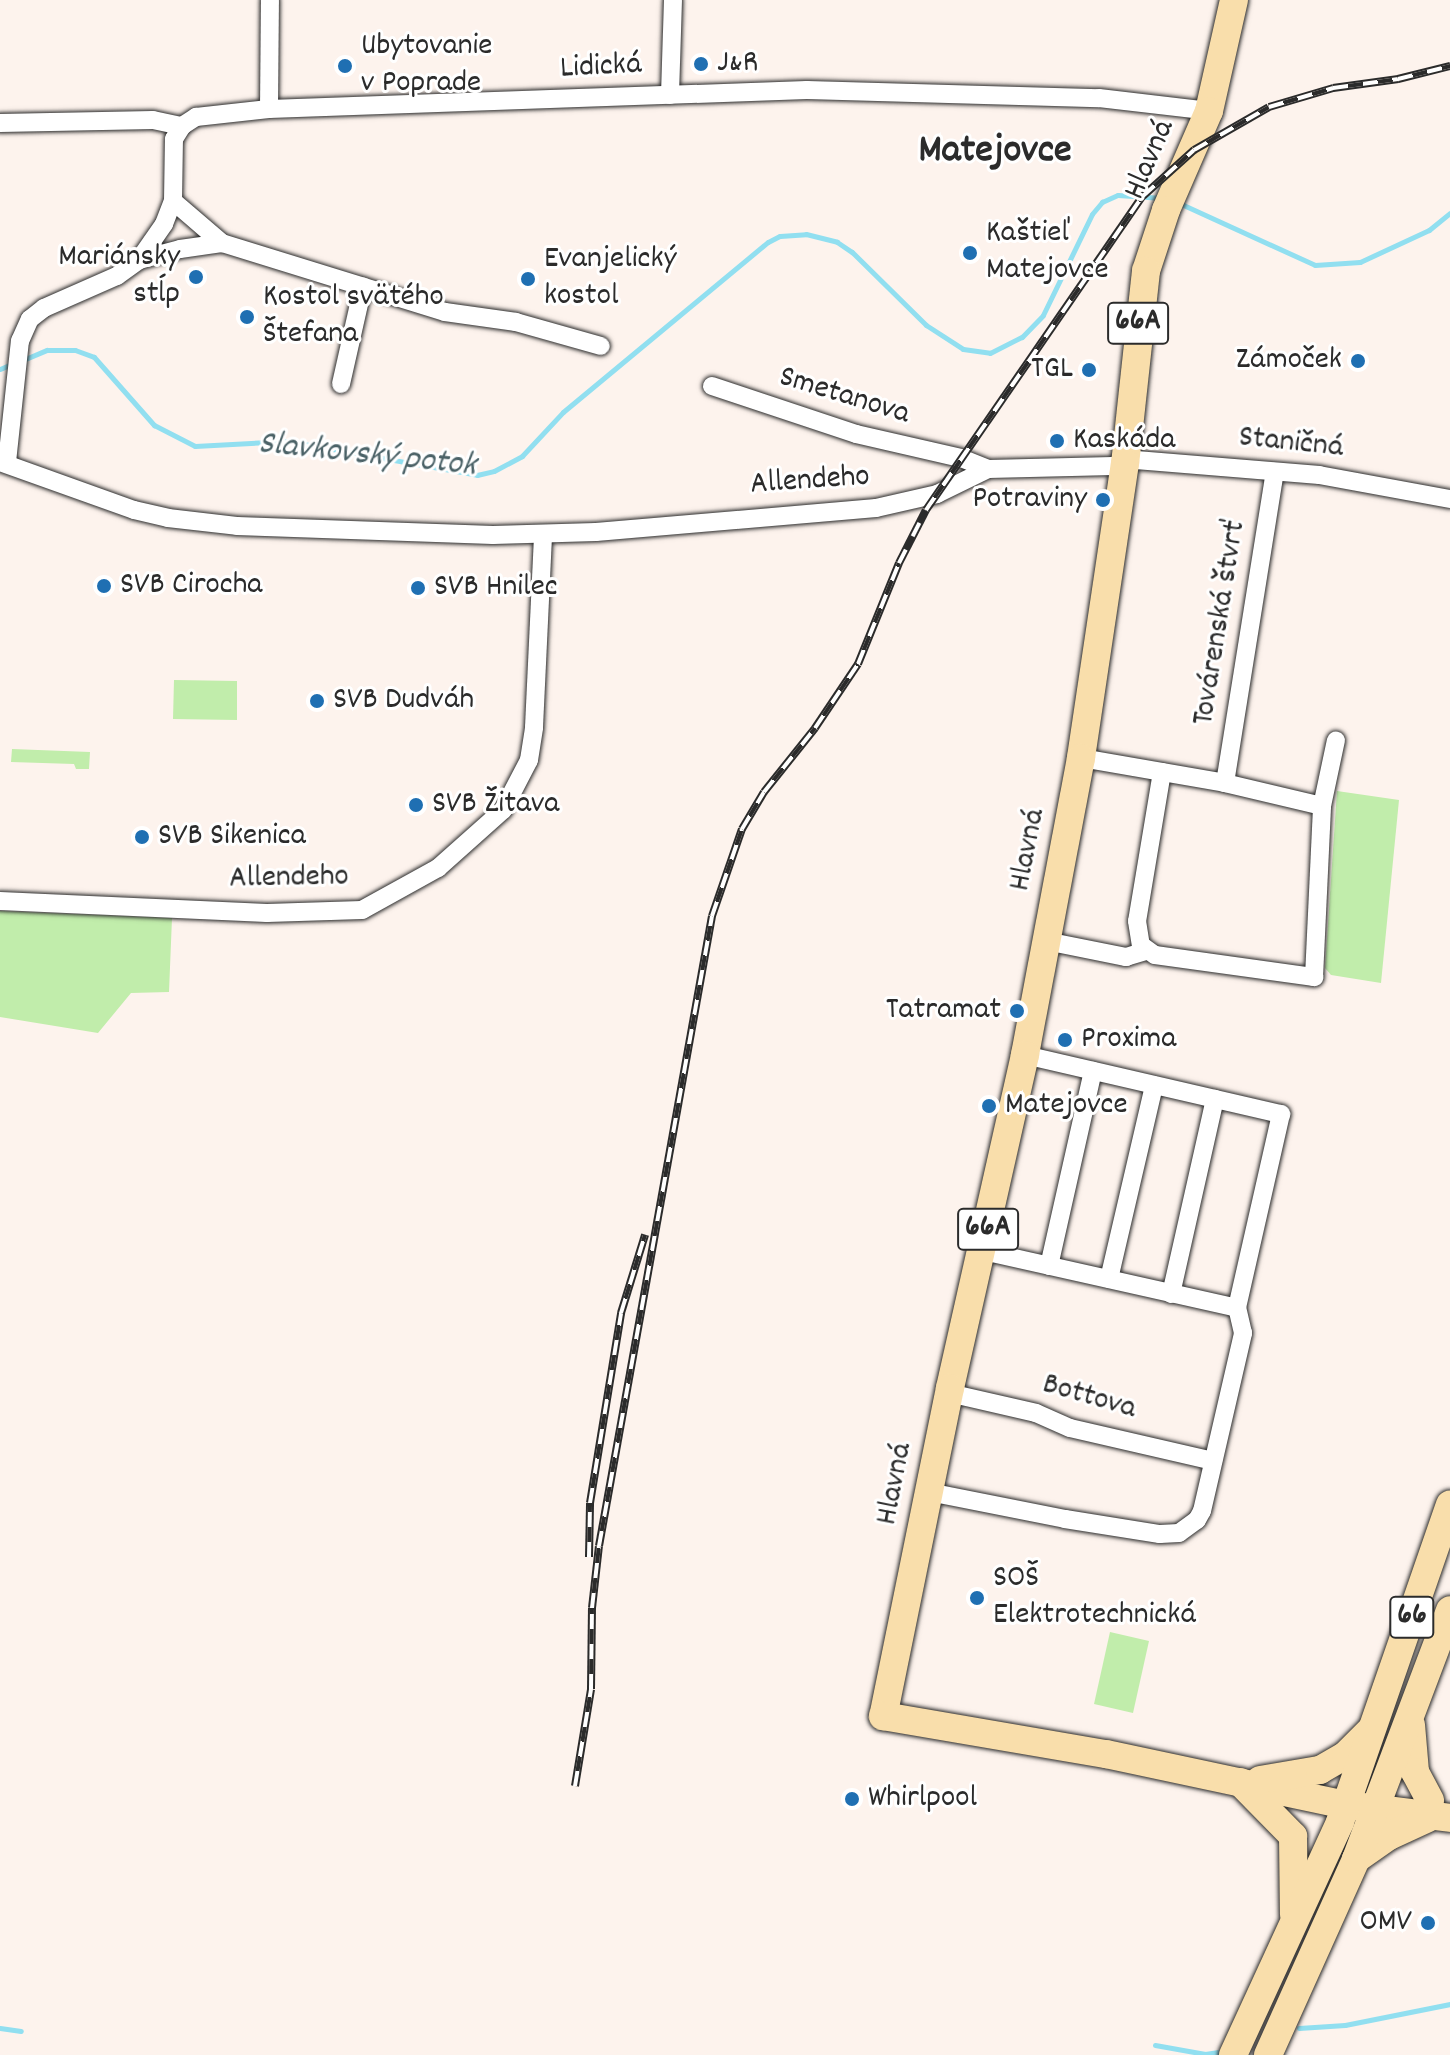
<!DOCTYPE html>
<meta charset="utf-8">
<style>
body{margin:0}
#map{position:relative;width:1450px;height:2055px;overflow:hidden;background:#fdf3ed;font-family:Dekko,sans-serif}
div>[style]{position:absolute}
.green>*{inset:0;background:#c1edab}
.stream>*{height:5px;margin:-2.5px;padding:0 2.5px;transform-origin:2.5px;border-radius:2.5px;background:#91dff0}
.roads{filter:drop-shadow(0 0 2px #2b2b2b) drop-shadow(0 0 2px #2b2b2b)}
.minor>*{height:18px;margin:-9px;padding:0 9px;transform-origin:9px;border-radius:9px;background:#fff}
.primary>*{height:28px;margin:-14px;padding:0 14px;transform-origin:14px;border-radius:14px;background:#f9deab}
.rail>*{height:8px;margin-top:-4px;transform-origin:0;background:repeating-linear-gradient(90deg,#fff 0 15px,#2b2b2b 0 30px);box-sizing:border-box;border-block:2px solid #2b2b2b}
.dots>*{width:22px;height:22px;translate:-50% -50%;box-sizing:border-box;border:4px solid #fff;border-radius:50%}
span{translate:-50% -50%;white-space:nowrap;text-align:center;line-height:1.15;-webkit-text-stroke:6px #fff;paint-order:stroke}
.shield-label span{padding:2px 6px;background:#fff;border:2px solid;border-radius:6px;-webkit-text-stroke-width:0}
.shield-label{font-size:30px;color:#2b2b2b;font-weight:700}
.poi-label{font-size:32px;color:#2b2b2b}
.left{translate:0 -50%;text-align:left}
.right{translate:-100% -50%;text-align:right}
.street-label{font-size:32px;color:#2b2b2b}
.water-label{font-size:34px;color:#4a6166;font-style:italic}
.district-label{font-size:40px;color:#2b2b2b;font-weight:700}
</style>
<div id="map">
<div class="green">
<div style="clip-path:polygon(174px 680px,237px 681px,237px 720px,173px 719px)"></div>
<div style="clip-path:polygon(12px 749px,90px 752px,89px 769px,76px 769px,74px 764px,11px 762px)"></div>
<div style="clip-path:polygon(1337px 791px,1399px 800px,1381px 983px,1331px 975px,1325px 968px)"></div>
<div style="clip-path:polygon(0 911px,172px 918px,169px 992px,131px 993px,98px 1033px,0 1017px)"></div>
<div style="clip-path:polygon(1110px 1632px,1149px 1641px,1133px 1713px,1094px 1704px)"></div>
</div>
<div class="stream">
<div style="left:1179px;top:203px;width:149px;rotate:24.5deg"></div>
<div style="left:1315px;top:265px;width:45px;rotate:-3.8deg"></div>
<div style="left:1360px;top:262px;width:76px;rotate:-24.9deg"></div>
<div style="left:1429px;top:230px;width:27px;rotate:-39deg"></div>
<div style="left:23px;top:360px;width:26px;rotate:-23deg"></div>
<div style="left:47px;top:350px;width:28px"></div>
<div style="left:75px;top:350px;width:20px;rotate:20deg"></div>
<div style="left:94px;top:357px;width:91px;rotate:48.6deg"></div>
<div style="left:154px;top:425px;width:46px;rotate:27.1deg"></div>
<div style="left:195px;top:446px;width:92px;rotate:-3.1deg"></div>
<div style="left:287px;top:441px;width:193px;rotate:10.1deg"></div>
<div style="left:477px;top:475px;width:17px;rotate:-13deg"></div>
<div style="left:494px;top:471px;width:32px;rotate:-28deg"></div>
<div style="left:522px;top:456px;width:60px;rotate:-47deg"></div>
<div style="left:563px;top:412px;width:266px;rotate:-39.7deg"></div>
<div style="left:768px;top:242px;width:13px;rotate:-27deg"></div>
<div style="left:780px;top:236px;width:26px;rotate:-4deg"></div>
<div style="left:806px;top:234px;width:32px;rotate:14deg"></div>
<div style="left:837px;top:242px;width:18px;rotate:34deg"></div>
<div style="left:852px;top:252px;width:104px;rotate:44.6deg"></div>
<div style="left:926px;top:325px;width:44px;rotate:33deg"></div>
<div style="left:963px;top:349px;width:27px;rotate:8deg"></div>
<div style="left:990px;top:353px;width:36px;rotate:-27deg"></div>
<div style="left:1022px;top:337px;width:30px;rotate:-46deg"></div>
<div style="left:1043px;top:315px;width:112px;rotate:-64.1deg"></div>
<div style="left:1092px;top:214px;width:16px;rotate:-50deg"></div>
<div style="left:1102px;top:202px;width:17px;rotate:-24deg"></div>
<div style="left:1118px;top:195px;width:44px;rotate:3.9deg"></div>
<div style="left:0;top:369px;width:15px;rotate:-23deg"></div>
<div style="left:0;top:2028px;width:21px;rotate:8deg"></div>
<div style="left:1299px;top:2028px;width:46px;rotate:-3.7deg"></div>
<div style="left:1345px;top:2025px;width:107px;rotate:-11.3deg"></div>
<div style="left:1155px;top:2045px;width:51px;rotate:10.2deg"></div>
<div style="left:1205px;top:2054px;width:12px;rotate:-9deg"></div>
</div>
<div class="roads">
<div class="minor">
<div style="left:670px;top:95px;width:95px;rotate:-88.2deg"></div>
<div style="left:269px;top:109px;width:109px;rotate:-89.5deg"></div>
<div style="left:0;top:123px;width:153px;rotate:-1.1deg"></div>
<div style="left:153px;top:120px;width:30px;rotate:12deg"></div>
<div style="left:173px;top:201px;width:65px;rotate:40.6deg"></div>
<div style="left:139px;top:260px;width:42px;rotate:-15deg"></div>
<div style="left:180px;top:249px;width:42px;rotate:-8.1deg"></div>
<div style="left:222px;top:243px;width:233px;rotate:17.2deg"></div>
<div style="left:445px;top:312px;width:72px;rotate:8deg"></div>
<div style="left:516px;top:322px;width:88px;rotate:15.8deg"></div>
<div style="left:341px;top:384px;width:100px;rotate:-77.3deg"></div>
<div style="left:712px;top:386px;width:152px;rotate:18.4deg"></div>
<div style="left:856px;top:434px;width:108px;rotate:12.9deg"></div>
<div style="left:961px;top:458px;width:29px;rotate:22deg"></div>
<div style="left:988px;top:469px;width:125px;rotate:-1.4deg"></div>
<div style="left:1113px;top:466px;width:24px;rotate:-15deg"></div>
<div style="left:1136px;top:460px;width:184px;rotate:4.7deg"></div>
<div style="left:1319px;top:475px;width:133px;rotate:10.4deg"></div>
<div style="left:0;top:462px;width:142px;rotate:19.7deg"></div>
<div style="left:134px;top:510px;width:35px;rotate:13deg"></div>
<div style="left:168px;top:518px;width:69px;rotate:6.6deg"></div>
<div style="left:237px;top:526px;width:256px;rotate:2deg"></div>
<div style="left:493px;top:535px;width:103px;rotate:-1.7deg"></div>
<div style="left:596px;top:532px;width:281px;rotate:-4.9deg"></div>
<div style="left:876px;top:508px;width:63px;rotate:-12.9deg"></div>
<div style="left:937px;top:494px;width:57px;rotate:-26.1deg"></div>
<div style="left:7px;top:462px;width:122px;rotate:-83.9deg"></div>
<div style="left:20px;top:341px;width:24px;rotate:-66deg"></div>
<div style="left:30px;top:319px;width:18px;rotate:-38deg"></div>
<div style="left:44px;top:308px;width:80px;rotate:-23.7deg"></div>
<div style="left:117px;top:276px;width:27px;rotate:-36deg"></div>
<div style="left:139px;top:260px;width:44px;rotate:-55.2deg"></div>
<div style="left:164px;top:224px;width:25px;rotate:-69deg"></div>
<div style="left:173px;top:201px;width:62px;rotate:-89.1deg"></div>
<div style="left:174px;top:139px;width:15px;rotate:-58deg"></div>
<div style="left:182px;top:126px;width:17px;rotate:-33deg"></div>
<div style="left:196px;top:117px;width:73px;rotate:-6.3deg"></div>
<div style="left:269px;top:109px;width:538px;rotate:-2.02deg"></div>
<div style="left:807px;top:90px;width:292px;rotate:1.6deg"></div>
<div style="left:1099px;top:98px;width:111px;rotate:6.7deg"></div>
<div style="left:1081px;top:758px;width:146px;rotate:9.8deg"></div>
<div style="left:1162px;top:772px;width:151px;rotate:99.5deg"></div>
<div style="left:1137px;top:921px;width:24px;rotate:81deg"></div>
<div style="left:1141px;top:945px;width:17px;rotate:36deg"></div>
<div style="left:1155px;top:955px;width:161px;rotate:7.9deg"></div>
<div style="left:1314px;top:977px;width:171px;rotate:-87.3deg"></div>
<div style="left:1322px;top:806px;width:100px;rotate:-166.7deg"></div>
<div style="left:1225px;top:783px;width:315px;rotate:-80.9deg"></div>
<div style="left:1322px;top:806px;width:67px;rotate:-78deg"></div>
<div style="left:0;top:901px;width:267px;rotate:2.6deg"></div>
<div style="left:267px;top:913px;width:95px;rotate:-1.8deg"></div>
<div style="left:362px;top:910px;width:87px;rotate:-28.9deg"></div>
<div style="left:438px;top:868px;width:87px;rotate:-41.7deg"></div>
<div style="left:503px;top:810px;width:56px;rotate:-62.5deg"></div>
<div style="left:529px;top:760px;width:33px;rotate:-81deg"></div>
<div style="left:534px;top:727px;width:193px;rotate:-87.3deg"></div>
<div style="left:1046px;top:941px;width:82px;rotate:11.3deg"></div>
<div style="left:1126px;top:957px;width:21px;rotate:-17deg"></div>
<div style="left:1025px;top:1055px;width:263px;rotate:13deg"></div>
<div style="left:1281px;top:1114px;width:199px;rotate:102.8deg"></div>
<div style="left:983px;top:1251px;width:260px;rotate:12.6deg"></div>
<div style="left:1049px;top:1266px;width:200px;rotate:-77.3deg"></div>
<div style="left:1109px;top:1279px;width:199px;rotate:-76.9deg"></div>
<div style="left:1171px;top:1294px;width:200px;rotate:-77.3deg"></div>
<div style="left:949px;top:1393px;width:89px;rotate:12.9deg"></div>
<div style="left:1036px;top:1413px;width:37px;rotate:24deg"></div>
<div style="left:1070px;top:1428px;width:147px;rotate:13deg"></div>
<div style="left:929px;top:1492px;width:139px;rotate:11.2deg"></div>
<div style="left:1065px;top:1519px;width:96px;rotate:9deg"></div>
<div style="left:1160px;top:1534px;width:19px;rotate:-3deg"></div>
<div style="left:1179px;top:1533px;width:22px;rotate:-36deg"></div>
<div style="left:1197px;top:1520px;width:10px;rotate:-61deg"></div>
<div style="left:1202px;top:1511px;width:183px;rotate:-77deg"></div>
<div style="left:1243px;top:1333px;width:26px;rotate:-103deg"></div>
</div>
<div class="primary">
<div style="left:1234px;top:0;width:114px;rotate:102.7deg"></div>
<div style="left:1209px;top:111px;width:108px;rotate:113.5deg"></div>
<div style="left:1166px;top:210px;width:64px;rotate:108.2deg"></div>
<div style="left:1146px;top:271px;width:193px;rotate:96.2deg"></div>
<div style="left:1125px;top:463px;width:298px;rotate:98.5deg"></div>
<div style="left:1081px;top:758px;width:302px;rotate:100.7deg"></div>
<div style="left:1025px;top:1055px;width:341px;rotate:102.7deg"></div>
<div style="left:950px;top:1388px;width:335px;rotate:101.5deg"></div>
<div style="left:883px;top:1716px;width:226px;rotate:9.7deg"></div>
<div style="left:1106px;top:1754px;width:245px;rotate:12deg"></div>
<div style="left:1346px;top:1805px;width:105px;rotate:7.1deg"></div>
<div style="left:1411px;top:1725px;width:47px;rotate:85.1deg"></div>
<div style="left:1415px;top:1772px;width:32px;rotate:62deg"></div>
<div style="left:1260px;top:1780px;width:61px;rotate:-9.5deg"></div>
<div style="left:1320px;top:1770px;width:30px;rotate:-30deg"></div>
<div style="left:1346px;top:1755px;width:35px;rotate:-45deg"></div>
<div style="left:1240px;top:1782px;width:76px;rotate:45.5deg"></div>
<div style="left:1293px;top:1836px;width:78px;rotate:89.3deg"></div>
<div style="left:1356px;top:1859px;width:40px;rotate:-34.9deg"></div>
<div style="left:1389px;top:1836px;width:43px;rotate:-24.8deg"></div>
<div style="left:1233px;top:2055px;width:256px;rotate:-65.3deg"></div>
<div style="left:1340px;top:1822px;width:336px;rotate:-70.9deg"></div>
<div style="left:1268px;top:2055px;width:215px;rotate:-65.8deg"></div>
<div style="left:1356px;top:1859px;width:266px;rotate:-69.3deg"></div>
</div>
</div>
<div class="rail">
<div style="left:589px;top:1557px;width:54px;rotate:-88.9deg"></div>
<div style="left:590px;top:1503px;width:193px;rotate:-80.7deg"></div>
<div style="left:621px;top:1313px;width:82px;rotate:-72.9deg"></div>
<div style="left:575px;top:1786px;width:98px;rotate:-80.6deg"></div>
<div style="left:591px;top:1689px;width:81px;rotate:-89.3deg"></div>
<div style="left:592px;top:1608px;width:62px;rotate:-83.6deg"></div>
<div style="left:599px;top:1546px;width:640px;rotate:-79.83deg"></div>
<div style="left:712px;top:916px;width:92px;rotate:-71deg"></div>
<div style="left:742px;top:829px;width:43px;rotate:-59.3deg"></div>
<div style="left:764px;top:792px;width:82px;rotate:-51.4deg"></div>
<div style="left:815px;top:728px;width:77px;rotate:-56.1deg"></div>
<div style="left:858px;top:664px;width:109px;rotate:-67.9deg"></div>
<div style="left:899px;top:563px;width:59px;rotate:-63deg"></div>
<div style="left:926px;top:510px;width:382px;rotate:-55.4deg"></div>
<div style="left:1143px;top:196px;width:69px;rotate:-42deg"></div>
<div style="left:1194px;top:150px;width:86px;rotate:-29.8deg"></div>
<div style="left:1269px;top:107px;width:67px;rotate:-16.5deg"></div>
<div style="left:1333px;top:88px;width:66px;rotate:-7.9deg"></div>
<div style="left:1398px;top:79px;width:54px;rotate:-14deg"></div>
</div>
<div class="dots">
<div style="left:701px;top:64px;background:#1f6fb2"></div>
<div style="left:345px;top:66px;background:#1f6fb2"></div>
<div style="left:970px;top:253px;background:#1f6fb2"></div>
<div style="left:196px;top:277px;background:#1f6fb2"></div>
<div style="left:528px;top:279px;background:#1f6fb2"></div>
<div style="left:247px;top:317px;background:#1f6fb2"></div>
<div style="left:1358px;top:361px;background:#1f6fb2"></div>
<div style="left:1089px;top:370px;background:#1f6fb2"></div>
<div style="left:1057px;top:441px;background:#1f6fb2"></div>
<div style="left:1103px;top:500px;background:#1f6fb2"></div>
<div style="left:104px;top:586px;background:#1f6fb2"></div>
<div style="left:418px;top:588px;background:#1f6fb2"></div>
<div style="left:317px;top:701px;background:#1f6fb2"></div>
<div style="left:416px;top:805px;background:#1f6fb2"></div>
<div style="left:142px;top:837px;background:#1f6fb2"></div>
<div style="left:1017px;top:1011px;background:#1f6fb2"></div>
<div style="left:1065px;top:1040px;background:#1f6fb2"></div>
<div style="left:989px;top:1106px;background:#1f6fb2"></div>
<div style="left:977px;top:1598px;background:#1f6fb2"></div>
<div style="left:852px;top:1799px;background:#1f6fb2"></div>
<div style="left:1428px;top:1923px;background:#1f6fb2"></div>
</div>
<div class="shield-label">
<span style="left:1138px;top:323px">66A</span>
<span style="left:988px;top:1229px">66A</span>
<span style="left:1412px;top:1617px">66</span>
</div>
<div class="poi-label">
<span class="left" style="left:361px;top:66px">Ubytovanie<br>v Poprade</span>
<span class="left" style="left:717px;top:64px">J&amp;R</span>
<span class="left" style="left:986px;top:253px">Kaštieľ<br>Matejovce</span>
<span class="right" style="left:180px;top:277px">Mariánsky<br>stĺp</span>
<span class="left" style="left:544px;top:279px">Evanjelický<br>kostol</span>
<span class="left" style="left:263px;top:317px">Kostol svätého<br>Štefana</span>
<span class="right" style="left:1342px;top:361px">Zámoček</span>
<span class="right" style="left:1073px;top:370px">TGL</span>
<span class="left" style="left:1073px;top:441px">Kaskáda</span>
<span class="right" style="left:1087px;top:500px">Potraviny</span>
<span class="left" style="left:120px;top:586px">SVB Cirocha</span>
<span class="left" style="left:434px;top:588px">SVB Hnilec</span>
<span class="left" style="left:333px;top:701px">SVB Dudváh</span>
<span class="left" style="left:432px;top:805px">SVB Žitava</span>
<span class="left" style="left:158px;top:837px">SVB Sikenica</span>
<span class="right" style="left:1001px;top:1011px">Tatramat</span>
<span class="left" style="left:1081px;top:1040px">Proxima</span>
<span class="left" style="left:1005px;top:1106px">Matejovce</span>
<span class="left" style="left:993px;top:1598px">SOŠ<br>Elektrotechnická</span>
<span class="left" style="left:868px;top:1799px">Whirlpool</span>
<span class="right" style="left:1412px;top:1923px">OMV</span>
</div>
<div class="street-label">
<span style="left:601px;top:68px;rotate:-3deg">Lidická</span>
<span style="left:1151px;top:160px;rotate:-67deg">Hlavná</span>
<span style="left:844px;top:397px;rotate:17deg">Smetanova</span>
<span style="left:1291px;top:444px;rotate:6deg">Staničná</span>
<span style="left:810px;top:482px;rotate:-4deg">Allendeho</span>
<span style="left:1221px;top:623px;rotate:-81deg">Továrenská štvrť</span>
<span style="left:1029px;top:850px;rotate:-79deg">Hlavná</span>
<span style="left:289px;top:879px;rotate:-1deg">Allendeho</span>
<span style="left:1089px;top:1398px;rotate:16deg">Bottova</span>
<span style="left:896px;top:1484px;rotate:-79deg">Hlavná</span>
</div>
<div class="water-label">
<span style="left:367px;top:456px;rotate:6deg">Slavkovský potok</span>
</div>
<div class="district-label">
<span style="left:995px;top:153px">Matejovce</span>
</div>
</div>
